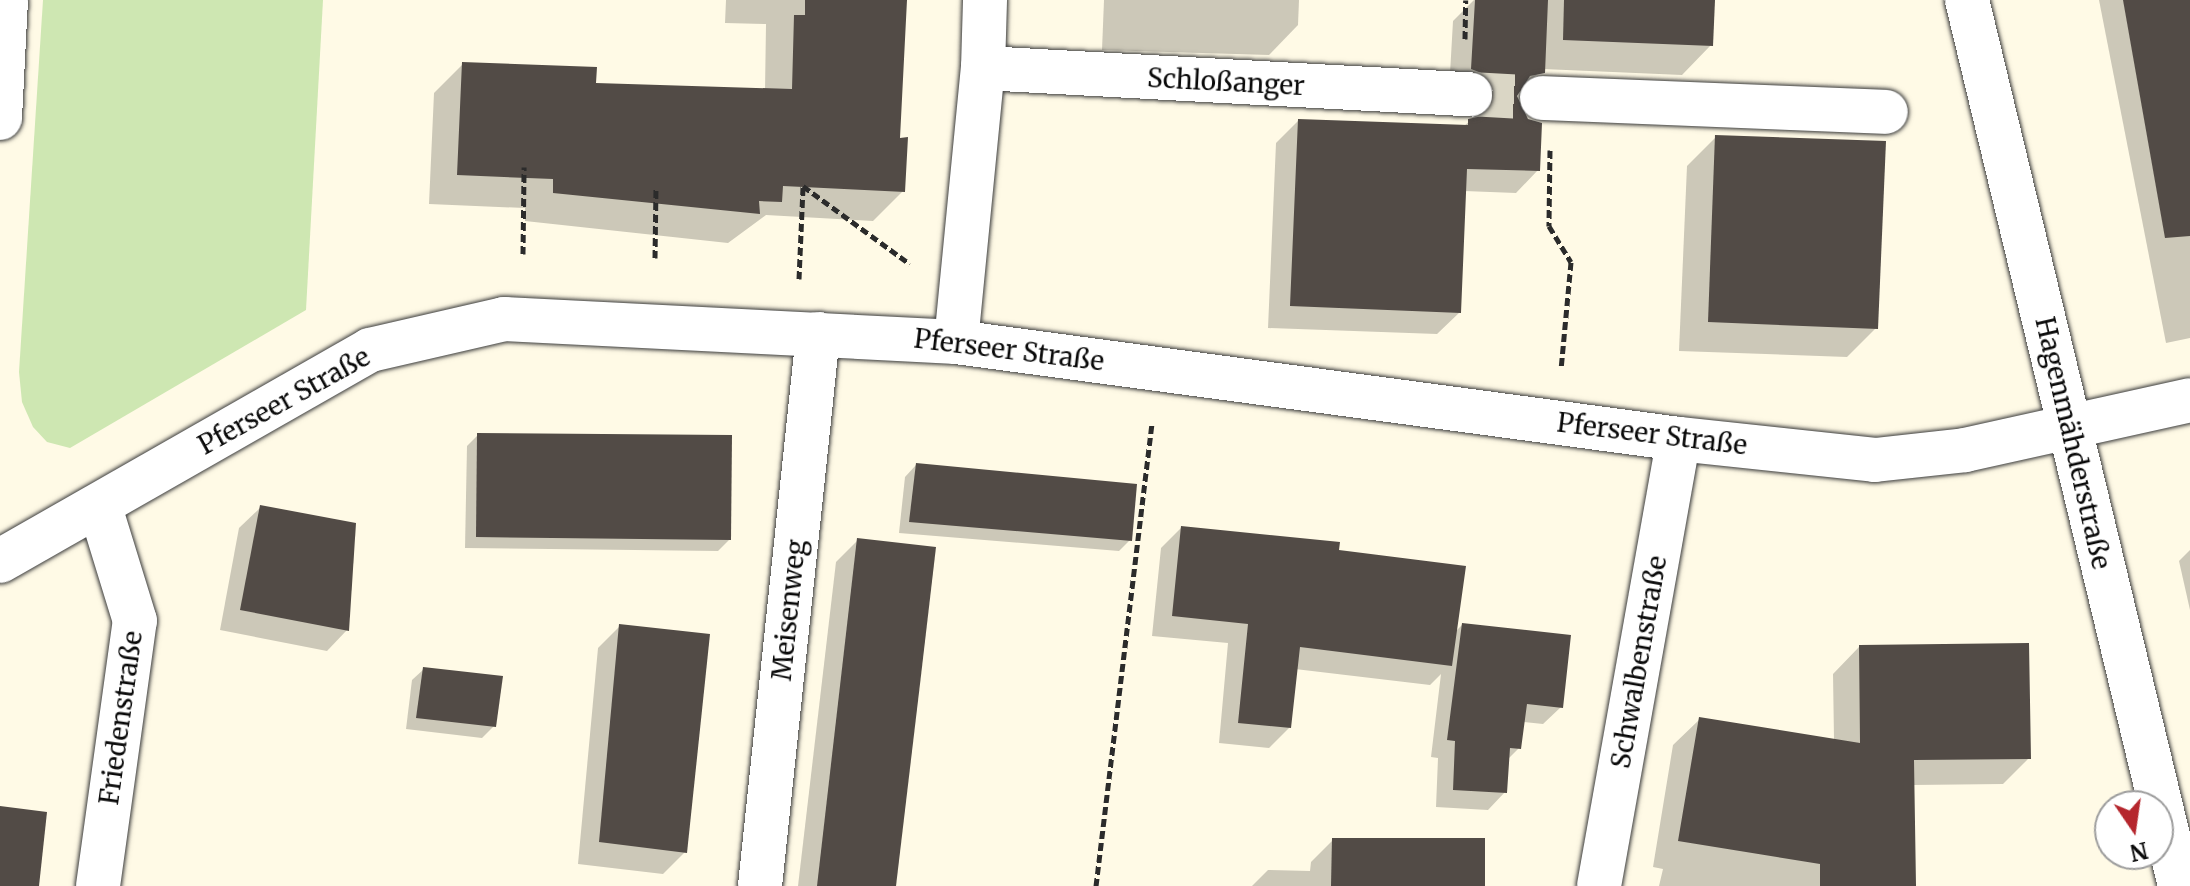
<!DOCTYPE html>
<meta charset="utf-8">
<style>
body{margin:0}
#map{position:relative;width:2190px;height:886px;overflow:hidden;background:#fffae6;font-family:Merriweather,serif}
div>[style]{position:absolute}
.green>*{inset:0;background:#cee7b2}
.shadow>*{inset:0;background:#0003}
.building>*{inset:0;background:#524b46}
.minor-tunnel>*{height:44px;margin-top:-22px;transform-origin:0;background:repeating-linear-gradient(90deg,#dad6c5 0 44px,transparent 0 66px)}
.path>*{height:5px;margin-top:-2.5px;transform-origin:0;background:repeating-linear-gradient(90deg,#2b2b2b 0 8px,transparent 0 12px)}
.roads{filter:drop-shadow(0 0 2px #3c3c3c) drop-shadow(0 0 2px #3c3c3c)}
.minor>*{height:44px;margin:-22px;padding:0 22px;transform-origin:22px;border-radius:22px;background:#fff}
span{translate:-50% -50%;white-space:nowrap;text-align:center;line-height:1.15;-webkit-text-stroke:8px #fff;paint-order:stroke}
.street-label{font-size:26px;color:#090909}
.north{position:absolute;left:2094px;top:790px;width:80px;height:80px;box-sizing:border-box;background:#fff;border:2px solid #9d9d9d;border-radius:50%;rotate:167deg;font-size:22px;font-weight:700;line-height:32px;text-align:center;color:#090909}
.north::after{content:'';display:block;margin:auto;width:28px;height:36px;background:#b5262d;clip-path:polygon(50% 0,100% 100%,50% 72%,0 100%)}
</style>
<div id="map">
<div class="green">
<div style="clip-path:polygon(43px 0,323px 0,306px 310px,70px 448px,47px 442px,33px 427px,22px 402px,19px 372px)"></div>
</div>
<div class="shadow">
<div style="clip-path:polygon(726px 0,903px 0,898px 140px,903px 191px,873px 221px,766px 215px,728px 243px,525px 221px,525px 208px,429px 204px,434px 93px,463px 64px,594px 85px,765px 90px,766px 24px,725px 23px)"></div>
<div style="clip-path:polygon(1104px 0,1299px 0,1298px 25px,1269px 55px,1102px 50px)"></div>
<div style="clip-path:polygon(1474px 0,1713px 0,1711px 45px,1682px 75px,1543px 69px,1515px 96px,1538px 170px,1516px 193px,1464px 191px,1460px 312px,1437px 334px,1268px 328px,1276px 143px,1298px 121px,1463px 127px,1473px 118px,1462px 96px,1449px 91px,1453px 21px)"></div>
<div style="clip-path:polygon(2099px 0,2168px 0,2190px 36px,2190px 338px,2166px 343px)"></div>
<div style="clip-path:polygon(1716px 137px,1876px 328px,1847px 357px,1679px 351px,1687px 166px)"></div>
<div style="clip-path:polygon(478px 435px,729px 540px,718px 551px,465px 548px,467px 446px)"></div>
<div style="clip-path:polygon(916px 465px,1130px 540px,1119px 551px,899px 533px,905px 477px)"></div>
<div style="clip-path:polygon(260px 508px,347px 630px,327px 651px,220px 630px,239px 528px)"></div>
<div style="clip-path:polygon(1181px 528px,1336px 552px,1454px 633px,1462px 625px,1561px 707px,1543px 724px,1523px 722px,1519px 748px,1507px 760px,1505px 792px,1488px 810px,1436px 807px,1438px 758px,1431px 757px,1441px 674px,1430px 685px,1295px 669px,1289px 728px,1269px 748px,1219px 743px,1228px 643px,1152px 636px,1161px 548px)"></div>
<div style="clip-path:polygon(858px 540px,895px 886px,798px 886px,836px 562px)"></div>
<div style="clip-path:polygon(2190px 550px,2190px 610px,2179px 561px)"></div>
<div style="clip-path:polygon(620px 626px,685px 852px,663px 874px,578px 864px,598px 648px)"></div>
<div style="clip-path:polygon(1859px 647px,2029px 758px,2003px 784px,1913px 785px,1914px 886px,1659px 886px,1663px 869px,1653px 867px,1673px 745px,1700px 719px,1834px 740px,1833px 674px)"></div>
<div style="clip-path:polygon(424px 669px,494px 726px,482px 738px,406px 729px,412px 680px)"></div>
<div style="clip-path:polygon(1333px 840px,1483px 886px,1252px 886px,1268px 870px,1310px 871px,1311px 862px)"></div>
</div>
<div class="building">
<div style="clip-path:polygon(805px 0,907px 0,900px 138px,908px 137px,905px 192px,783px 186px,782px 202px,759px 201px,760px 214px,553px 193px,553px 179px,457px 175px,462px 62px,597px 67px,596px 83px,792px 89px,794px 15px,805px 15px)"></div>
<div style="clip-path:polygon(1475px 0,1548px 0,1545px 73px,1530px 76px,1517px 96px,1528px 119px,1542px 123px,1540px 171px,1467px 169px,1461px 313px,1290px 306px,1298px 119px,1468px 125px,1468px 119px,1482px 116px,1495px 95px,1484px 74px,1471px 69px)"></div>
<div style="clip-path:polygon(1564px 0,1715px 0,1713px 46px,1563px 40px)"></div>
<div style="clip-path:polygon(2123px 0,2190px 0,2190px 236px,2165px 238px)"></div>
<div style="clip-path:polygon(1715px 135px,1886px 141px,1878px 329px,1708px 322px)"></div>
<div style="clip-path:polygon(477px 433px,732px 435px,731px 540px,476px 537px)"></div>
<div style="clip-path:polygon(916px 463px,1137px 484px,1132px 541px,909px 522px)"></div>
<div style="clip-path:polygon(260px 505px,356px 523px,349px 631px,240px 610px)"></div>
<div style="clip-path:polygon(1181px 526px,1340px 542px,1339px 550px,1466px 566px,1452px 666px,1300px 647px,1291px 728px,1238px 723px,1248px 624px,1172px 616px)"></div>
<div style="clip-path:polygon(857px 538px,936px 547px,920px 684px,896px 886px,817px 886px)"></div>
<div style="clip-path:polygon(1462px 623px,1571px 635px,1563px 708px,1527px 704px,1521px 749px,1510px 748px,1507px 793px,1453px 790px,1455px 741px,1447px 740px)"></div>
<div style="clip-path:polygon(619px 624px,710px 634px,687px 853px,599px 842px)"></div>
<div style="clip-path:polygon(2029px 643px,2031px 759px,1914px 760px,1916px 886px,1820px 886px,1820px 864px,1678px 841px,1699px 717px,1860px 743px,1859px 645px)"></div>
<div style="clip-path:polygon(423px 667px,503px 676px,496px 727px,416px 718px)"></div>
<div style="clip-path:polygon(0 806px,47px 812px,39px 886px,0 886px)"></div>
<div style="clip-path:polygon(1332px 838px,1485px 838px,1485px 886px,1331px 886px)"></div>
</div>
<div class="minor-tunnel">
<div style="left:1470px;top:94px;width:72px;rotate:3.2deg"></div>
</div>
<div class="path">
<div style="left:1465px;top:39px;width:39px;rotate:-89deg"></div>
<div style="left:1550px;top:150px;width:76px;rotate:90.8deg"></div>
<div style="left:1549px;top:226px;width:42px;rotate:58.6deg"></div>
<div style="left:1571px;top:262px;width:107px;rotate:95.3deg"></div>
<div style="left:523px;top:254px;width:87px;rotate:-89.3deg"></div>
<div style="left:655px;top:258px;width:70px;rotate:-89.2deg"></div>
<div style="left:799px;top:279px;width:93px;rotate:-87.5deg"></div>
<div style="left:803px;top:186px;width:132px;rotate:36.1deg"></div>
<div style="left:1096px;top:886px;width:467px;rotate:-83.1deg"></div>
</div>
<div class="roads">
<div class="minor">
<div style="left:1967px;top:0;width:911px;rotate:76.48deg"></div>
<div style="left:983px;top:68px;width:68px;rotate:-88.3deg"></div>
<div style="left:1542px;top:98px;width:344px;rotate:2.3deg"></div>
<div style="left:0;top:118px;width:118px;rotate:-87.1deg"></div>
<div style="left:956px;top:342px;width:275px;rotate:-84.4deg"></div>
<div style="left:983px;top:68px;width:488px;rotate:3.1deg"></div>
<div style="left:0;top:561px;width:426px;rotate:-29.7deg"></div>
<div style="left:370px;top:350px;width:138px;rotate:-13deg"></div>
<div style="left:504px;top:319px;width:453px;rotate:2.9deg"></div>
<div style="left:956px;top:342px;width:729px;rotate:7.64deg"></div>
<div style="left:1679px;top:439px;width:197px;rotate:6.1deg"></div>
<div style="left:1875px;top:460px;width:91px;rotate:-6.3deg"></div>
<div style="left:1965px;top:450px;width:230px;rotate:-12.5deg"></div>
<div style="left:98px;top:886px;width:268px;rotate:-82.1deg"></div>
<div style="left:135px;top:621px;width:119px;rotate:-107.1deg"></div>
<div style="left:760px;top:886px;width:555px;rotate:-84deg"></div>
<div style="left:1599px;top:886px;width:454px;rotate:-79.9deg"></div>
</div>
</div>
<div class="street-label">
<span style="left:1226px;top:82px;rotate:3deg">Schloßanger</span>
<span style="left:1009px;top:350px;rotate:7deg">Pferseer Straße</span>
<span style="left:284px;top:401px;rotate:-29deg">Pferseer Straße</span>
<span style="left:1652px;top:434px;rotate:7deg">Pferseer Straße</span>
<span style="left:2073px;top:443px;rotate:77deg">Hagenmähderstraße</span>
<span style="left:789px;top:610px;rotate:-84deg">Meisenweg</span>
<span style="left:1639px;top:662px;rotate:-80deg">Schwalbenstraße</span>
<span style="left:121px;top:718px;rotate:-82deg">Friedenstraße</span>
</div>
<div class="north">N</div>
</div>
